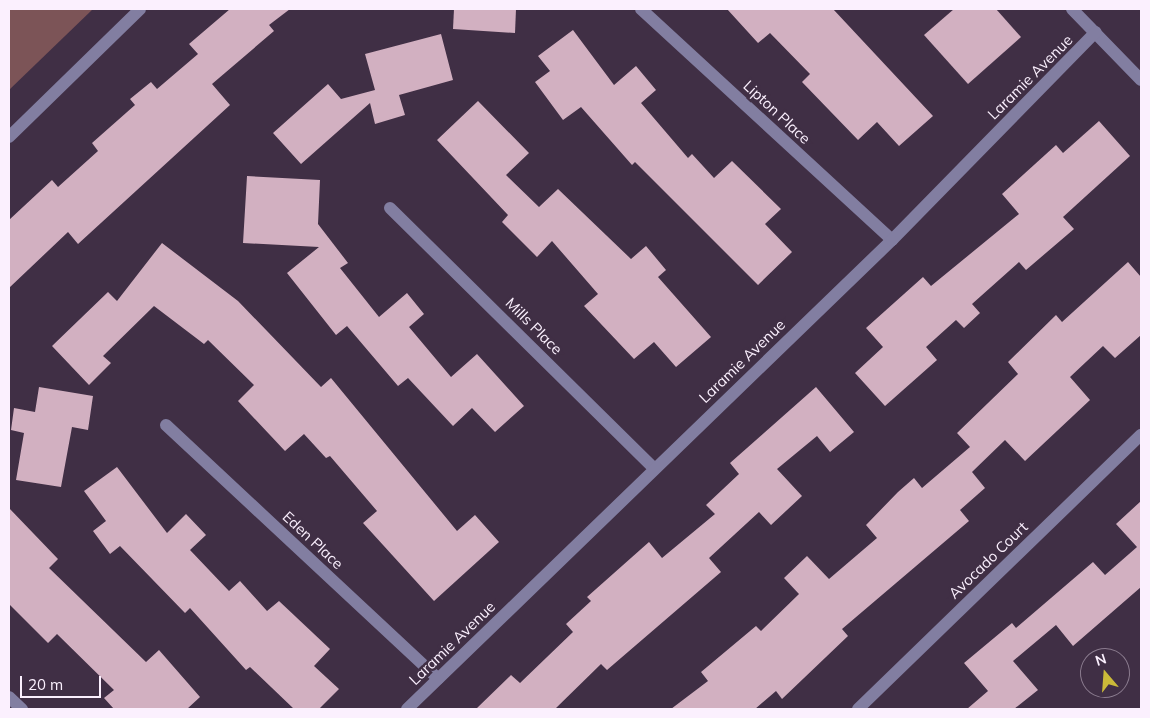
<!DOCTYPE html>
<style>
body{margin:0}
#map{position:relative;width:1150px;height:718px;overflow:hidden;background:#402f45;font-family:Mulish,sans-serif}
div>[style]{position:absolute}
.green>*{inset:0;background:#7c5457}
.building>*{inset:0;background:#d2b0c1}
.minor>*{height:12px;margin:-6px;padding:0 6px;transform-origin:6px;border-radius:6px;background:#827ea1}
span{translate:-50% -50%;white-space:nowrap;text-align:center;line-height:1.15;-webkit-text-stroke:5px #402f45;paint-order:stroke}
.street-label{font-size:15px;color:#fbf0fe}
.frame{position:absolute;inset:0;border:10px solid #fbf0fe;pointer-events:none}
.north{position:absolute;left:1080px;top:648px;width:50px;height:50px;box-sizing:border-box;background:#402f45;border:1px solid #8b7c8f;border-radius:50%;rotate:342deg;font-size:14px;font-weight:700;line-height:20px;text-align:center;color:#fbf0fe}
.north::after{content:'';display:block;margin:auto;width:18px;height:22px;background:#cbba39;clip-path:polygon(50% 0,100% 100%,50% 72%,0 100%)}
.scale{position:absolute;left:20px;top:676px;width:81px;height:22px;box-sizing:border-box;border:2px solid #fbf0fe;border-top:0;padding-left:6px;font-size:15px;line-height:18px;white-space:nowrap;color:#fbf0fe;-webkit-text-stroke:4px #402f45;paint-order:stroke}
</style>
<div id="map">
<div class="green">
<div style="clip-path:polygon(9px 9px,93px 9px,9px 90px)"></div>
</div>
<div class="building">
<div style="clip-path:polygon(230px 9px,290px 9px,269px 25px,274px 31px,212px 84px,230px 105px,78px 244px,68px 232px,9px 288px,9px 220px,52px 180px,58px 187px,98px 151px,92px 143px,135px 105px,130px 99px,151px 82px,157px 89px,198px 54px,189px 44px)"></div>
<div style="clip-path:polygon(454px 9px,516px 9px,515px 33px,453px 29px)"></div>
<div style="clip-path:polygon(727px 9px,833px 9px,933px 116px,899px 146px,877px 122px,858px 140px,802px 82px,810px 74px,770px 33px,758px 43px)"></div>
<div style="clip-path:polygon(954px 9px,996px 9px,1021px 37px,968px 84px,924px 35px)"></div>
<div style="clip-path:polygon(573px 30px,614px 85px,636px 66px,656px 90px,641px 103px,688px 158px,692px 154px,714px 178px,732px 161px,781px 209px,765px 224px,792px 252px,758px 285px,635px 162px,632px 165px,581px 107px,563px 120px,535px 82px,550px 71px,538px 56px)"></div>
<div style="clip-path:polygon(441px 34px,453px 80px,399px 95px,405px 115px,375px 124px,370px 103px,301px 164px,273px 133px,328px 84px,341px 99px,375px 90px,365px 54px)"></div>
<div style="clip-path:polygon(478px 101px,529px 153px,506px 175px,539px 207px,558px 189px,631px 259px,646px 246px,666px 270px,658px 277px,711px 337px,676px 367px,654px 342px,634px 359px,584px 306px,598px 294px,552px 241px,537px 257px,502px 222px,508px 215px,437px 140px)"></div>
<div style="clip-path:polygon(1099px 121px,1130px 156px,1063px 217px,1074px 229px,1026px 270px,1019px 262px,972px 304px,980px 313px,964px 328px,956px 320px,926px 347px,937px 360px,885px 406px,855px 373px,883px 347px,866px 328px,923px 277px,931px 286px,1019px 214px,1002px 194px,1056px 145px,1063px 153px)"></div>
<div style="clip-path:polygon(247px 176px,320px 180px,318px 224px,348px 263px,340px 268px,379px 317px,407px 293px,424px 314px,409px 327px,451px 377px,477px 354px,524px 406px,495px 432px,472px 408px,453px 426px,408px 378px,398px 386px,347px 326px,336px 335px,287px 273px,319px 247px,243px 243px)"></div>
<div style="clip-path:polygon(162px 243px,238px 301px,321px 387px,331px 378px,457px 531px,475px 515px,499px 542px,434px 601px,363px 523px,377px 511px,330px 456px,326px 458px,304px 434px,285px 451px,238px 401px,254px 385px,208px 340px,204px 344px,154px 306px,103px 356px,111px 363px,89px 385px,52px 346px,108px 292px,117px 301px)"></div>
<div style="clip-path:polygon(1128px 262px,1141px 277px,1141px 335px,1115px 358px,1103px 346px,1070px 377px,1090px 400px,1025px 461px,1005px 440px,972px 472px,985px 488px,960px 510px,969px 521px,842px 629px,848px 636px,782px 699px,776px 691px,755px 709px,671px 709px,708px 681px,701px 672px,756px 626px,761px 631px,799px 594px,784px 578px,807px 556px,829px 579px,877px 538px,866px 525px,898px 492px,914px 478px,922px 488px,970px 447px,957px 433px,1018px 374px,1008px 362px,1056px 315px,1062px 322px)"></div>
<div style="clip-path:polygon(39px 387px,93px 396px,88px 430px,72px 427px,61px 487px,16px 480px,24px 433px,11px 430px,14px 408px,35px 412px)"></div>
<div style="clip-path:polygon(816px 387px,854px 432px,830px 452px,817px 436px,777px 469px,802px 496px,771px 525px,759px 512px,709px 558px,721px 572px,607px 670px,601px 664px,555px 709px,476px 709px,511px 675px,520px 683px,573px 632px,566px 624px,591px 601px,587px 597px,649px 542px,662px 558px,715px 514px,706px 505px,739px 474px,730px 463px)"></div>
<div style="clip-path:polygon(117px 467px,167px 533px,186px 514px,206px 535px,190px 550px,229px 591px,240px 581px,267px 611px,279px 601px,330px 649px,314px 666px,339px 689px,319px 709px,294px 709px,250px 667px,246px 670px,190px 608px,185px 613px,120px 546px,110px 554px,93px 531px,106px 521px,84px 491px)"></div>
<div style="clip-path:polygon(1141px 501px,1141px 587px,1073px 646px,1056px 625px,1013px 661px,1038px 690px,1014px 709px,967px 709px,988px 691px,964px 663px,1012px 623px,1016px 628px,1093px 562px,1105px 575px,1137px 547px,1116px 524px)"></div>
<div style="clip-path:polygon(9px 508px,58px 559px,49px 568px,146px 662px,159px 650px,200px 697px,187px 709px,114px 709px,104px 698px,114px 690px,57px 634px,48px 643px,9px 604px)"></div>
</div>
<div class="minor">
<div style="left:641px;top:9px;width:341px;rotate:42.6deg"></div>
<div style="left:1072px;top:9px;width:99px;rotate:45.8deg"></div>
<div style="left:9px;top:137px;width:183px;rotate:-44.3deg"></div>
<div style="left:390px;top:208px;width:371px;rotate:44.6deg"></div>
<div style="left:166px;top:425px;width:372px;rotate:43deg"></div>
<div style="left:9px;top:697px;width:18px;rotate:43deg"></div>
<div style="left:407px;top:709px;width:675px;rotate:-44.04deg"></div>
<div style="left:892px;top:240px;width:291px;rotate:-45.6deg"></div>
<div style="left:858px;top:709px;width:394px;rotate:-44.1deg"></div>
</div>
<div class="street-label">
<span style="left:1030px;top:77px;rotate:-45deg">Laramie Avenue</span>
<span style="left:777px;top:112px;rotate:43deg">Lipton Place</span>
<span style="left:534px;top:326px;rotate:45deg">Mills Place</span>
<span style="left:742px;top:361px;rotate:-44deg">Laramie Avenue</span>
<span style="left:313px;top:540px;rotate:43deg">Eden Place</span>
<span style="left:988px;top:560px;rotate:-44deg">Avocado Court</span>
<span style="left:452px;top:643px;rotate:-44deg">Laramie Avenue</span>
</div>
<div class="frame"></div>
<div class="north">N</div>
<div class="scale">20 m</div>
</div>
